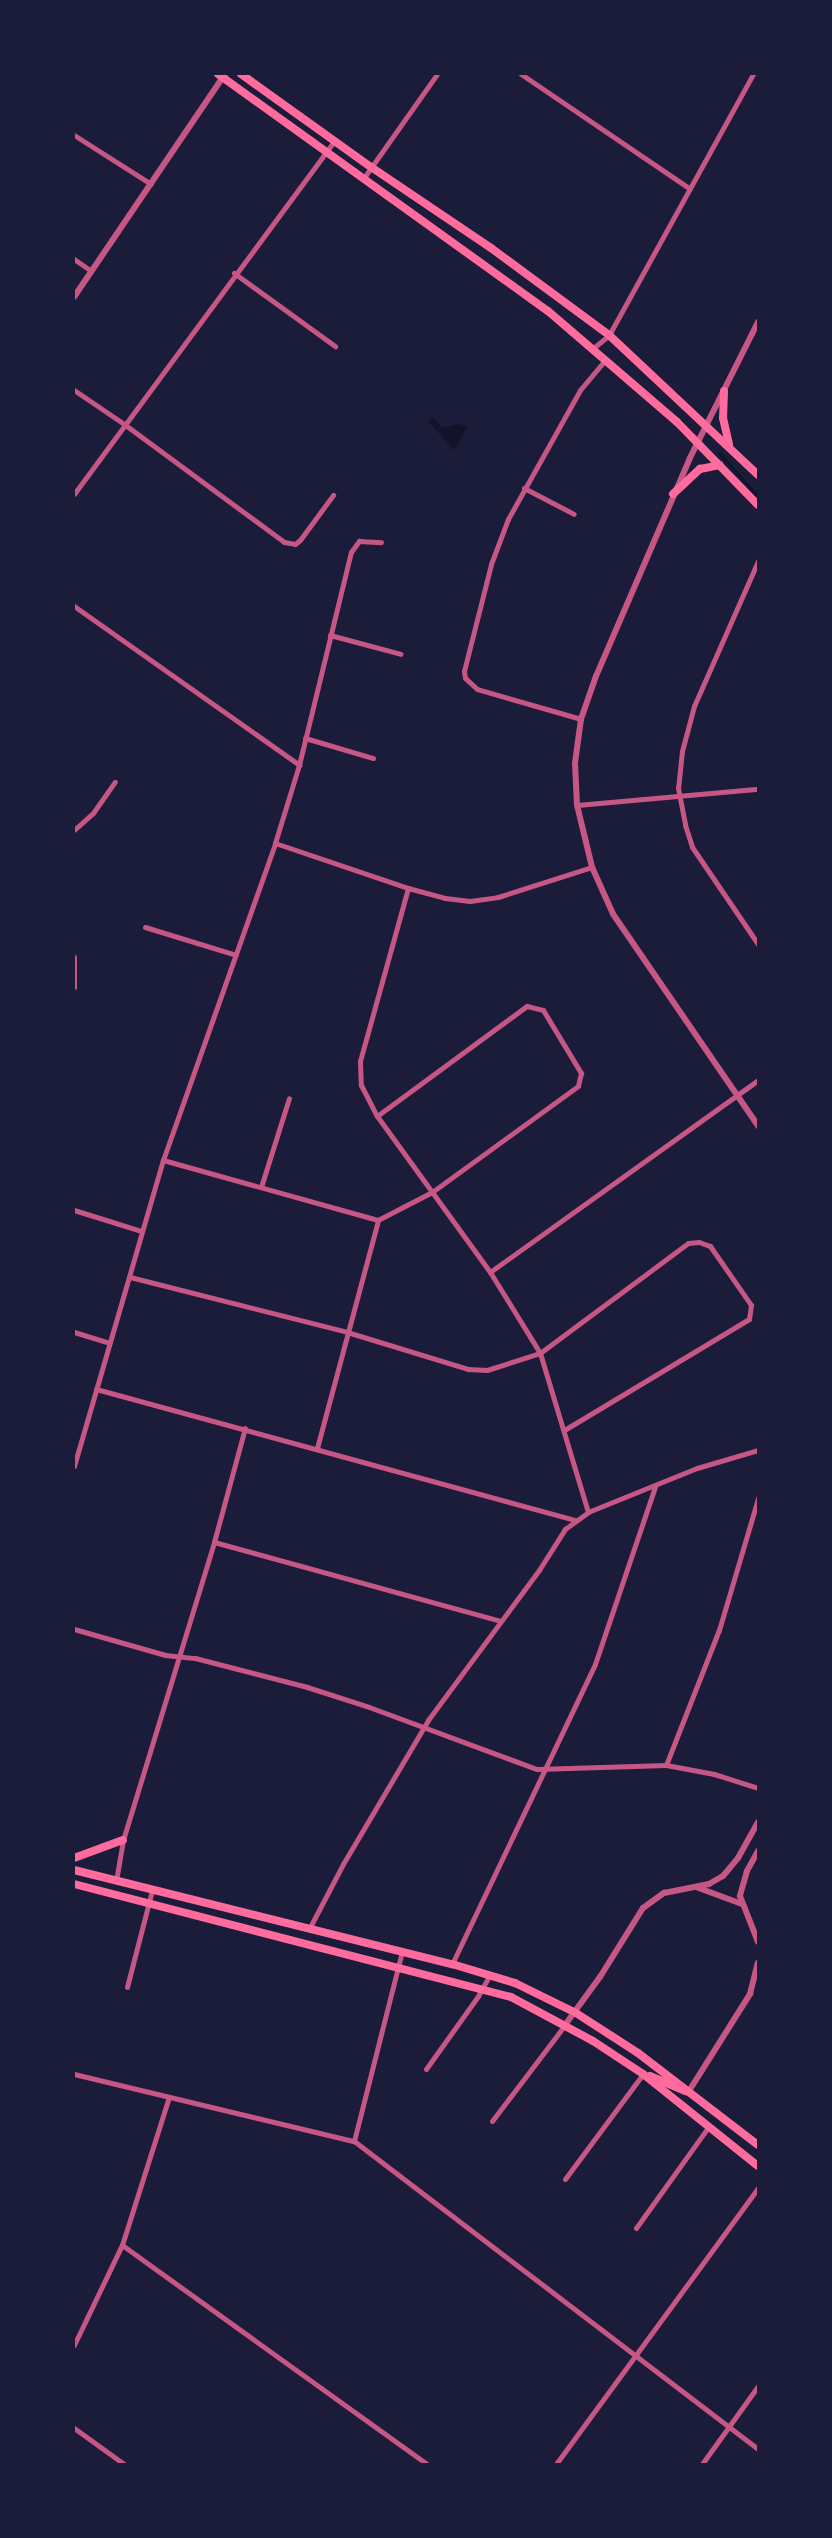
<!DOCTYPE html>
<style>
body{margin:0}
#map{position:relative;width:832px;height:2538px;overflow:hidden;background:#1b1b3a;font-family:Ubuntu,sans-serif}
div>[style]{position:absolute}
.water>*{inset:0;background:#12122b}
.stream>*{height:3px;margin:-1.5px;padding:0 1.5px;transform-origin:1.5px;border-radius:1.5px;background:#12122b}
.minor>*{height:5px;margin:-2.5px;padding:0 2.5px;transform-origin:2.5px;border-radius:2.5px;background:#c65784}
.tertiary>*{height:6px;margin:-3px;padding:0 3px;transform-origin:3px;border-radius:3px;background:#c65784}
.secondary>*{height:8px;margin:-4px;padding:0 4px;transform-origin:4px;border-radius:4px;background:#ff6b9d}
span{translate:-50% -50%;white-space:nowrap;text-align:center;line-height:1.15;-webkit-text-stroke:4.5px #1b1b3a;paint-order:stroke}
.frame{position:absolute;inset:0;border:75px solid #1b1b3a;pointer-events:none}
</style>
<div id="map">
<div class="water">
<div style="clip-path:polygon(433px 417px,442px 428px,459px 424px,467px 427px,454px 450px,429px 422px)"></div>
</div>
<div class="stream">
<div style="left:719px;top:453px;width:59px;rotate:48.4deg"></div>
</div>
<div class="minor">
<div style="left:521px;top:74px;width:204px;rotate:34.2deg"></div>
<div style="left:74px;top:135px;width:91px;rotate:32.5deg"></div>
<div style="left:363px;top:179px;width:128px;rotate:-54.8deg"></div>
<div style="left:74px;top:259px;width:21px;rotate:35deg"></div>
<div style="left:234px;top:273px;width:125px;rotate:35.9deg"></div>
<div style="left:592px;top:349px;width:22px;rotate:-39deg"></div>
<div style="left:609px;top:335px;width:298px;rotate:-61.1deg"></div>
<div style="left:74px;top:390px;width:60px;rotate:34.2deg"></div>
<div style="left:124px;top:424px;width:199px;rotate:36.4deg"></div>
<div style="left:284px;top:542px;width:11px;rotate:10deg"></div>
<div style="left:295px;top:544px;width:6px;rotate:-39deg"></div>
<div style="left:300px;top:540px;width:56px;rotate:-53.7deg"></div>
<div style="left:524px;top:488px;width:56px;rotate:27.5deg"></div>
<div style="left:74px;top:494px;width:438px;rotate:-53.6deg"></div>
<div style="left:758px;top:561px;width:158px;rotate:113.8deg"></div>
<div style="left:694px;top:706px;width:47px;rotate:104.9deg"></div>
<div style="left:682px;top:751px;width:37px;rotate:96deg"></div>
<div style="left:678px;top:788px;width:38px;rotate:79deg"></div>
<div style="left:685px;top:825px;width:23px;rotate:72deg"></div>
<div style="left:692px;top:847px;width:117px;rotate:55.8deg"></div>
<div style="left:74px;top:606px;width:276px;rotate:35.2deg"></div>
<div style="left:330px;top:635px;width:73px;rotate:15deg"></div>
<div style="left:581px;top:719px;width:108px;rotate:-163.9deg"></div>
<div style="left:477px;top:689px;width:16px;rotate:-137deg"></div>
<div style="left:465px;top:678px;width:7px;rotate:-98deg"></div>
<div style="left:464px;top:671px;width:110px;rotate:-75.8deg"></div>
<div style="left:491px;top:564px;width:48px;rotate:-69.3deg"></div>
<div style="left:508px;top:519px;width:148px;rotate:-60.8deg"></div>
<div style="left:580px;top:390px;width:39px;rotate:-50deg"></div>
<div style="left:305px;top:738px;width:71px;rotate:16.4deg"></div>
<div style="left:577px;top:805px;width:182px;rotate:-5.1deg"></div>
<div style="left:74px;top:830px;width:25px;rotate:-42deg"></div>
<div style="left:93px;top:813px;width:38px;rotate:-55deg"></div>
<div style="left:275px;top:843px;width:140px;rotate:18.7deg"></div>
<div style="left:408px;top:888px;width:38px;rotate:15deg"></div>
<div style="left:445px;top:898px;width:25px;rotate:7deg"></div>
<div style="left:470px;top:901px;width:28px;rotate:-8deg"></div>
<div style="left:498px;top:897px;width:99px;rotate:-17.7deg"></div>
<div style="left:408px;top:888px;width:180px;rotate:105.5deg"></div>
<div style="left:360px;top:1061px;width:24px;rotate:88deg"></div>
<div style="left:361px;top:1085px;width:35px;rotate:63deg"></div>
<div style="left:377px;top:1116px;width:193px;rotate:54.1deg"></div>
<div style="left:490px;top:1272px;width:95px;rotate:58.3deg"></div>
<div style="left:540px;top:1353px;width:166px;rotate:73.2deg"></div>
<div style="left:145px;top:927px;width:95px;rotate:17.1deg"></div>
<div style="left:74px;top:957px;width:30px;rotate:90deg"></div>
<div style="left:377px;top:1116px;width:186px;rotate:-36.3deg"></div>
<div style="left:527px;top:1006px;width:16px;rotate:14deg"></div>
<div style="left:543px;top:1010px;width:74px;rotate:58.9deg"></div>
<div style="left:581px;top:1073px;width:13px;rotate:103deg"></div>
<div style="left:578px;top:1086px;width:180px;rotate:144deg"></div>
<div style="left:432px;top:1192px;width:61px;rotate:152.6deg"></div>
<div style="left:163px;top:1160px;width:223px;rotate:15.6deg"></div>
<div style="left:261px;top:1187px;width:93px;rotate:-72.5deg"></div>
<div style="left:74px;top:1210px;width:70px;rotate:17.4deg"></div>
<div style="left:490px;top:1272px;width:330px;rotate:-35.6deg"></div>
<div style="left:130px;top:1277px;width:224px;rotate:14.2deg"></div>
<div style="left:347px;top:1332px;width:127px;rotate:17deg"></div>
<div style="left:468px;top:1369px;width:19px;rotate:3deg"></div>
<div style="left:487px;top:1370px;width:56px;rotate:-17.8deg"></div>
<div style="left:540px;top:1353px;width:184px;rotate:-36.6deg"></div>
<div style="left:688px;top:1243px;width:11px;rotate:-5deg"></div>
<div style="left:699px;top:1242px;width:12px;rotate:20deg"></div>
<div style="left:710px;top:1246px;width:72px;rotate:55.2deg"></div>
<div style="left:751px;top:1305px;width:14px;rotate:98deg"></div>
<div style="left:749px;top:1319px;width:216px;rotate:149deg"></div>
<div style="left:74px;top:1332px;width:37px;rotate:17deg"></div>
<div style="left:96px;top:1389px;width:496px;rotate:15.3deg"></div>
<div style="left:317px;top:1448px;width:236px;rotate:-75deg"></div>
<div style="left:74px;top:1466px;width:319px;rotate:-73.8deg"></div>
<div style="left:163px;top:1160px;width:336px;rotate:-70.5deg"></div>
<div style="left:275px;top:843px;width:82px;rotate:-72.9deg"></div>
<div style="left:299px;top:765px;width:219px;rotate:-76.3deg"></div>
<div style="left:351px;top:552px;width:14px;rotate:-54deg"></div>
<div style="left:359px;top:541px;width:22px;rotate:3deg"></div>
<div style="left:214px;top:1542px;width:297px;rotate:15.4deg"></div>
<div style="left:74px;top:1629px;width:95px;rotate:15.9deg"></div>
<div style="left:165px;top:1655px;width:30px;rotate:6deg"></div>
<div style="left:195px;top:1658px;width:116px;rotate:14.5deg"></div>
<div style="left:307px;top:1687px;width:65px;rotate:17.9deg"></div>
<div style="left:369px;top:1707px;width:179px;rotate:20.3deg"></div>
<div style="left:537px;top:1769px;width:129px;rotate:-1.8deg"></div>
<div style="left:666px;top:1765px;width:49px;rotate:10.6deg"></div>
<div style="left:714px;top:1774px;width:46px;rotate:17.7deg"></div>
<div style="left:666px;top:1765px;width:145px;rotate:-68.6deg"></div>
<div style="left:719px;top:1630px;width:138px;rotate:-73.5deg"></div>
<div style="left:116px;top:1881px;width:42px;rotate:-80.3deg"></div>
<div style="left:123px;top:1840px;width:312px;rotate:-73deg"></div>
<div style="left:214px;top:1542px;width:118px;rotate:-74.8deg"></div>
<div style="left:309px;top:1929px;width:73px;rotate:-62.4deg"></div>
<div style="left:343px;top:1864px;width:167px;rotate:-59.4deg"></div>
<div style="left:428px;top:1720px;width:187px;rotate:-53.5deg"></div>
<div style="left:539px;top:1570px;width:49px;rotate:-57.6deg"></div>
<div style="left:565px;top:1529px;width:29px;rotate:-36deg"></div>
<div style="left:588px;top:1512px;width:118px;rotate:-22deg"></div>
<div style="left:697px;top:1468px;width:64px;rotate:-16.4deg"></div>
<div style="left:452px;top:1964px;width:332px;rotate:-64.5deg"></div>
<div style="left:595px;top:1664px;width:187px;rotate:-71.3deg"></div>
<div style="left:127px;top:1987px;width:100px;rotate:-75.5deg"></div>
<div style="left:426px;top:2069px;width:90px;rotate:-54.5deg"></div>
<div style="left:478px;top:1996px;width:25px;rotate:-61deg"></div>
<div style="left:74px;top:2074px;width:288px;rotate:13.5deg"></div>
<div style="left:354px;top:2141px;width:508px;rotate:37.32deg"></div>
<div style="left:492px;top:2121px;width:121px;rotate:-52.8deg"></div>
<div style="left:354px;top:2141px;width:196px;rotate:-75.8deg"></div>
<div style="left:565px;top:2179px;width:131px;rotate:-53.4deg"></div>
<div style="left:636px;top:2228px;width:125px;rotate:-54.4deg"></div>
<div style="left:122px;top:2245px;width:375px;rotate:35.7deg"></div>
<div style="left:74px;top:2345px;width:111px;rotate:-64.4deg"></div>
<div style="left:122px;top:2245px;width:155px;rotate:-72.4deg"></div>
<div style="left:74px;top:2428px;width:62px;rotate:35.8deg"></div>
<div style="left:556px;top:2464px;width:342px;rotate:-53.8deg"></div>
<div style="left:702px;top:2464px;width:96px;rotate:-54.3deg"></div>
</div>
<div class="tertiary">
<div style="left:74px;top:297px;width:269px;rotate:-55.9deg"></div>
<div style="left:758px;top:322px;width:152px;rotate:116.6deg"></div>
<div style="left:690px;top:458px;width:237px;rotate:113.3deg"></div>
<div style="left:596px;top:676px;width:46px;rotate:109.2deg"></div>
<div style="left:581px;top:719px;width:44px;rotate:97.8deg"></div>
<div style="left:575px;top:763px;width:42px;rotate:87.3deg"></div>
<div style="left:577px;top:805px;width:64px;rotate:76.4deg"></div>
<div style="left:592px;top:867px;width:51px;rotate:65.9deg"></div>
<div style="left:613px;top:914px;width:257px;rotate:55.6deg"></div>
<div style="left:758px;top:1851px;width:23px;rotate:119deg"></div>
<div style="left:747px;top:1871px;width:26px;rotate:106deg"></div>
<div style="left:740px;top:1896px;width:49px;rotate:68.6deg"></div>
<div style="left:696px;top:1887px;width:49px;rotate:20.3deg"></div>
<div style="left:565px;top:2025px;width:59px;rotate:-53.9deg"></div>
<div style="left:600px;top:1977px;width:81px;rotate:-58.1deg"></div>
<div style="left:643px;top:1908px;width:26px;rotate:-36deg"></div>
<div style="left:664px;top:1893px;width:46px;rotate:-11.3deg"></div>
<div style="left:709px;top:1884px;width:16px;rotate:-30deg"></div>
<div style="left:723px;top:1876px;width:23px;rotate:-50deg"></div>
<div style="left:738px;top:1858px;width:41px;rotate:-60.9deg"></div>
<div style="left:689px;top:2091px;width:115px;rotate:-57.8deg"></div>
<div style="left:750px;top:1994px;width:32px;rotate:-76deg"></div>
</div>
<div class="secondary">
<div style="left:218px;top:74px;width:406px;rotate:35.7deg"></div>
<div style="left:548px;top:311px;width:170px;rotate:40.7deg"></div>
<div style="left:677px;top:422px;width:116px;rotate:45.7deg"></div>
<div style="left:241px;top:74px;width:160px;rotate:35.6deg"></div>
<div style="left:371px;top:167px;width:145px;rotate:34deg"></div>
<div style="left:491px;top:248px;width:147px;rotate:36.4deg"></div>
<div style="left:609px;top:335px;width:204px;rotate:43.2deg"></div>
<div style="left:724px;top:391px;width:27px;rotate:92deg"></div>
<div style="left:723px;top:418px;width:27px;rotate:77deg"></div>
<div style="left:673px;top:494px;width:37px;rotate:-43deg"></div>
<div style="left:700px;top:469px;width:20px;rotate:-11deg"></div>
<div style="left:74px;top:1858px;width:52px;rotate:-20.2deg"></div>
<div style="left:74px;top:1870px;width:390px;rotate:14deg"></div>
<div style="left:452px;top:1964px;width:66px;rotate:16.8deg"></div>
<div style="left:515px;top:1983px;width:68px;rotate:26.2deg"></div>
<div style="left:576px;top:2013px;width:74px;rotate:32.8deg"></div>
<div style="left:638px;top:2053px;width:151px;rotate:37.5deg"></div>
<div style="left:74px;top:1884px;width:451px;rotate:14.5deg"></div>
<div style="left:511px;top:1997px;width:93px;rotate:28.2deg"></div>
<div style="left:593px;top:2041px;width:60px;rotate:33.4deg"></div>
<div style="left:643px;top:2074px;width:147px;rotate:38.7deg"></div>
<div style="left:650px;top:2076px;width:39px;rotate:23deg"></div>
</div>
<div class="frame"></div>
</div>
